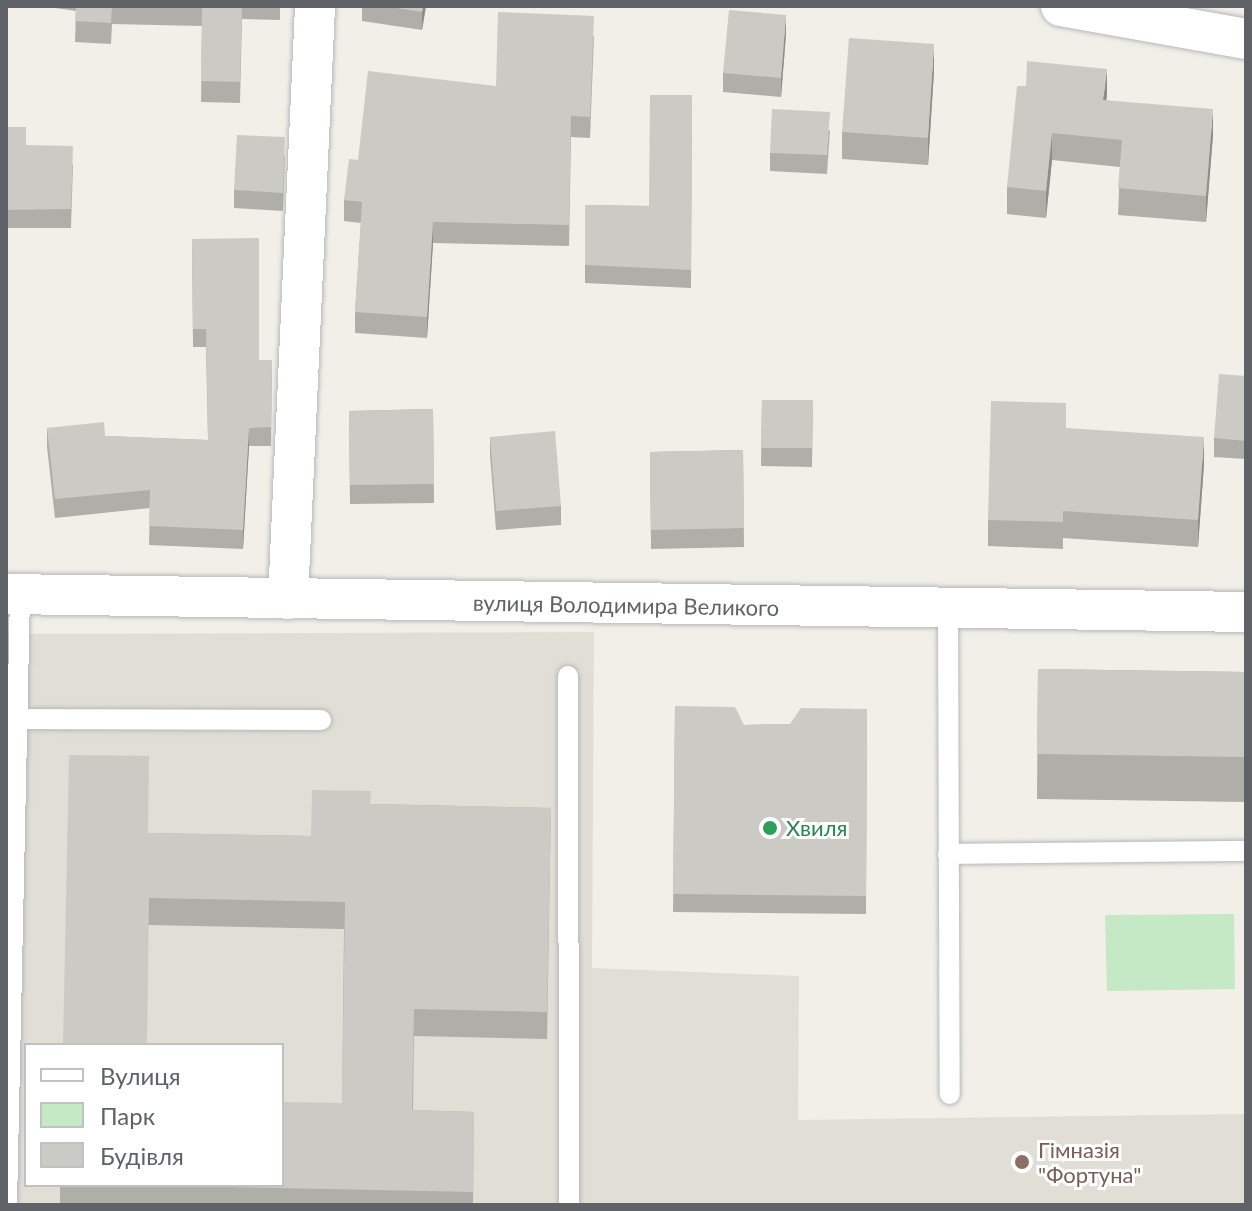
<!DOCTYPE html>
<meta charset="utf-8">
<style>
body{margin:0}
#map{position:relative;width:1252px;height:1211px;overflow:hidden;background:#f1efe8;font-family:Lato,sans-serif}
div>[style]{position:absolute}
.education>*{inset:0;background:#e1ded6}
.green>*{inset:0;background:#c5e8c5}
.roads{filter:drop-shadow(0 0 2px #b5b8bc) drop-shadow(0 0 2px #b5b8bc)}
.lane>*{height:20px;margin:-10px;padding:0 10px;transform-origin:10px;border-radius:10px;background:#fff}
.street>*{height:40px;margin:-20px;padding:0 20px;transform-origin:20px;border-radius:20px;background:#fff}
.wall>*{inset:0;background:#afaea9}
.shaded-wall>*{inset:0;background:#8f8d8a}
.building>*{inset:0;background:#cccac5}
.dots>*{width:22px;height:22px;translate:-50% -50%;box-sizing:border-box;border:4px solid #fff;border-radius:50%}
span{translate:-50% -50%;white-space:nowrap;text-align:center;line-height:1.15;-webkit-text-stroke:6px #fff;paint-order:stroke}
.street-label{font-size:22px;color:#5f6368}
.leisure-label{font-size:22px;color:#27864d}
.left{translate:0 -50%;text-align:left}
.education-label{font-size:22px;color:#785e54}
.frame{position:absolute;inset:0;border:8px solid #5f6368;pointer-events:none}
.legend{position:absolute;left:24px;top:1043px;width:260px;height:144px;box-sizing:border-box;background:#fff;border:2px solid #bfc1c3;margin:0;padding:10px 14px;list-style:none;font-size:24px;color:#5f6368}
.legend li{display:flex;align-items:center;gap:16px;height:40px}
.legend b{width:40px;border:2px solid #bfc1c3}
</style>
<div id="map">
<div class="education">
<div style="clip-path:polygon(evenodd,594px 632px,592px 968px,799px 976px,798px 1120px,1246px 1114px,1246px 1205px,6px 1205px,6px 634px,594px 632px,26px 1045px,282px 1045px,282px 1185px,26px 1185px,26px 1045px)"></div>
</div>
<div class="green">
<div style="clip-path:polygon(1234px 914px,1235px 989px,1107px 991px,1105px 915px)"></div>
</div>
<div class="roads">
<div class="lane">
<div style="left:948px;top:609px;width:485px;rotate:89.8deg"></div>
<div style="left:568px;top:676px;width:529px;rotate:89.89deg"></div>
<div style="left:17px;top:719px;width:304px;rotate:0.2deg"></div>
<div style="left:948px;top:854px;width:298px;rotate:-0.6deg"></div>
<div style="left:7px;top:1205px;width:611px;rotate:-88.78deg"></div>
</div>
<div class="street">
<div style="left:1061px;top:6px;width:188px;rotate:10.1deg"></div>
<div style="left:6px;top:594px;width:1240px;rotate:0.83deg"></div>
<div style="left:288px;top:599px;width:594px;rotate:-87.39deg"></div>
</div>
</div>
<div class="wall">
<div style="clip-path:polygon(42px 6px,280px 6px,280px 20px,242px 19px,240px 103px,201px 102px,202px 26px,112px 24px,111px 44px,75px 42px,76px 11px)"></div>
<div style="clip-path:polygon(362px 6px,426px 6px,422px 30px,362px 21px)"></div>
<div style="clip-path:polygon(786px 34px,781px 97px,723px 92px,723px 73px)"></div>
<div style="clip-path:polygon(594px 36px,590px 138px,571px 137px,569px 246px,433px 243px,427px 338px,355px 333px,355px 312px,361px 223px,344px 221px,344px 200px,358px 160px,496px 86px)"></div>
<div style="clip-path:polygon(934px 71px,928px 165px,842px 159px,842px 132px)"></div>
<div style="clip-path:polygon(1026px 86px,1107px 95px,1106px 100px,1213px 135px,1206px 222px,1118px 215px,1120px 167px,1052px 160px,1046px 218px,1007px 214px,1007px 187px)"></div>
<div style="clip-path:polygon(692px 95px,691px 288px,585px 283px,585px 205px,649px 206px)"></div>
<div style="clip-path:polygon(6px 127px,26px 145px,73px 165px,71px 228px,6px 228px)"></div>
<div style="clip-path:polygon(830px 130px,827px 174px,770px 171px,770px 153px)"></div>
<div style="clip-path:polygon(285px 156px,283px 211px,234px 208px,234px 190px)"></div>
<div style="clip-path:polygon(192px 239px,259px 360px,272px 360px,271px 446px,249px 446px,243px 549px,149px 545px,150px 508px,55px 518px,47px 447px,47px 428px,105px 436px,208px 440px,206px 347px,193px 347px)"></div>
<div style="clip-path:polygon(1246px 376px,1246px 459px,1214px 457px,1214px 438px)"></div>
<div style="clip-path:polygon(762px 400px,813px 400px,812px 467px,761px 466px)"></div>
<div style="clip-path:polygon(433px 409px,434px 503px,350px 504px,349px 411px)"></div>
<div style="clip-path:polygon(1066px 428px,1204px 464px,1198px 547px,1063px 538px,1063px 549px,988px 546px,988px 520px)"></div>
<div style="clip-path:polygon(490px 437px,561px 506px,561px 525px,496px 530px,490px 455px)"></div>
<div style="clip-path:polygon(743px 450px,744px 547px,651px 549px,650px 452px)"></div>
<div style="clip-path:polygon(1038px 669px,1246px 672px,1246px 802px,1037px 799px)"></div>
<div style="clip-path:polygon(675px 706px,744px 725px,790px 724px,867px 709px,866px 914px,673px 912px)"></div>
<div style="clip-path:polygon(371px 804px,551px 808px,547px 1039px,414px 1036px,413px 1110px,474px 1112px,473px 1205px,60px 1205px,60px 1185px,282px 1185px,342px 1103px,344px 929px,149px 925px,63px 1045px,148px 833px,311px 836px)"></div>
</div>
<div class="shaded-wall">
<div style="clip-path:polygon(423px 6px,426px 6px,422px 30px,422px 12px)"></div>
<div style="clip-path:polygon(786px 15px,786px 34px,781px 97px,781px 78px)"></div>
<div style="clip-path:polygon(934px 44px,934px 71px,928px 165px,928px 138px)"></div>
<div style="clip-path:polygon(1107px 69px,1107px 95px,1103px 127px,1103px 100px)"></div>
<div style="clip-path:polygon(1213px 109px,1213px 135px,1206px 222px,1206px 196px)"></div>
<div style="clip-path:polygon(1052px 133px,1052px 160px,1046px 218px,1046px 191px)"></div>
<div style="clip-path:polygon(433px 222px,433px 243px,427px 338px,427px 317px)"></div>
<div style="clip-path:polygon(249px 428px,249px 446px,243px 549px,243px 530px)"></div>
<div style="clip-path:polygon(1204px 437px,1204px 464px,1198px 547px,1198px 520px)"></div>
</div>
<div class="building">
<div style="clip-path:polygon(76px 6px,112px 6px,111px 23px,75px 21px)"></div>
<div style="clip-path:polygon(202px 6px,242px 6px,240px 82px,201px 81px)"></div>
<div style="clip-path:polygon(384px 6px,423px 6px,422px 12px)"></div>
<div style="clip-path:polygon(729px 10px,786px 15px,781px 78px,723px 73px)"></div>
<div style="clip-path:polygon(498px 12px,594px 16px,590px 117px,571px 116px,569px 225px,433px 222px,427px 317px,355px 312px,362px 202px,344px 200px,349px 159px,358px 160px,368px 71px,496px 86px)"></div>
<div style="clip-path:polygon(849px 38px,934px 44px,928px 138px,842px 132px)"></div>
<div style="clip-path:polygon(1027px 61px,1107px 69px,1103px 100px,1213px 109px,1206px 196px,1118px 188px,1122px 140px,1052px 133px,1046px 191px,1007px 187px,1017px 86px,1026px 86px)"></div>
<div style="clip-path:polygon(650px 95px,692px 95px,691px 270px,585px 265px,585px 205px,649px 206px)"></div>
<div style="clip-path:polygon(772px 109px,830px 112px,827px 155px,770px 153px)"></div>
<div style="clip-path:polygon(6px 127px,26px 127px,26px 145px,73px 146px,71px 209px,6px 210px)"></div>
<div style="clip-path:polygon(237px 135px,285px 137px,283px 193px,234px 190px)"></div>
<div style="clip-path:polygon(259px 238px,259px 360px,272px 360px,271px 427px,249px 428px,243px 530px,149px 526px,150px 490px,55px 499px,47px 428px,104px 422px,105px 436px,208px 440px,206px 329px,193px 329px,192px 239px)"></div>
<div style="clip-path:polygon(1219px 374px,1246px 376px,1246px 441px,1214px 438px)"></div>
<div style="clip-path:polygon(762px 400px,813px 400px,812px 448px,761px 448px)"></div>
<div style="clip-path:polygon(991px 401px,1066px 403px,1066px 428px,1204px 437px,1198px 520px,1063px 511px,1063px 522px,988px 520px)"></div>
<div style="clip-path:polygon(433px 409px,434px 484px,350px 485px,349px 411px)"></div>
<div style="clip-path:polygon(555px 431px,561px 506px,496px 511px,490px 437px)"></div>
<div style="clip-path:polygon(743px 450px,744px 528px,651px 530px,650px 452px)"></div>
<div style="clip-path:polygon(1038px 669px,1246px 672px,1246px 757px,1037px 754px)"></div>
<div style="clip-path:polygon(675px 706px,735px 707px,744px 725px,790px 724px,801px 708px,867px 709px,866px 896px,673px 894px)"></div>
<div style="clip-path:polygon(69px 755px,149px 756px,148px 833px,311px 836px,312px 790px,371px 791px,370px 804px,551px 808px,547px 1012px,414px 1009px,412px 1110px,474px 1112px,473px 1192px,131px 1185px,282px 1185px,282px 1102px,342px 1103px,345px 902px,149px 898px,147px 1045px,63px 1045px)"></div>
</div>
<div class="dots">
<div style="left:770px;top:828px;background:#2e9e5b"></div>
<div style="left:1022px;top:1162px;background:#8d6e63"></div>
</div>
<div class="street-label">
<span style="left:626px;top:605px;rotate:1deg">вулиця Володимира Великого</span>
</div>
<div class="leisure-label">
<span class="left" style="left:786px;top:828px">Хвиля</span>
</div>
<div class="education-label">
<span class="left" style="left:1038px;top:1162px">Гімназія<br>"Фортуна"</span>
</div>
<div class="frame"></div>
<ul class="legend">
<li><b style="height:10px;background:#fff"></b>Вулиця</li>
<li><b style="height:22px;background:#c5e8c5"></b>Парк</li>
<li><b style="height:22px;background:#cccac5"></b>Будівля</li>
</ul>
</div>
